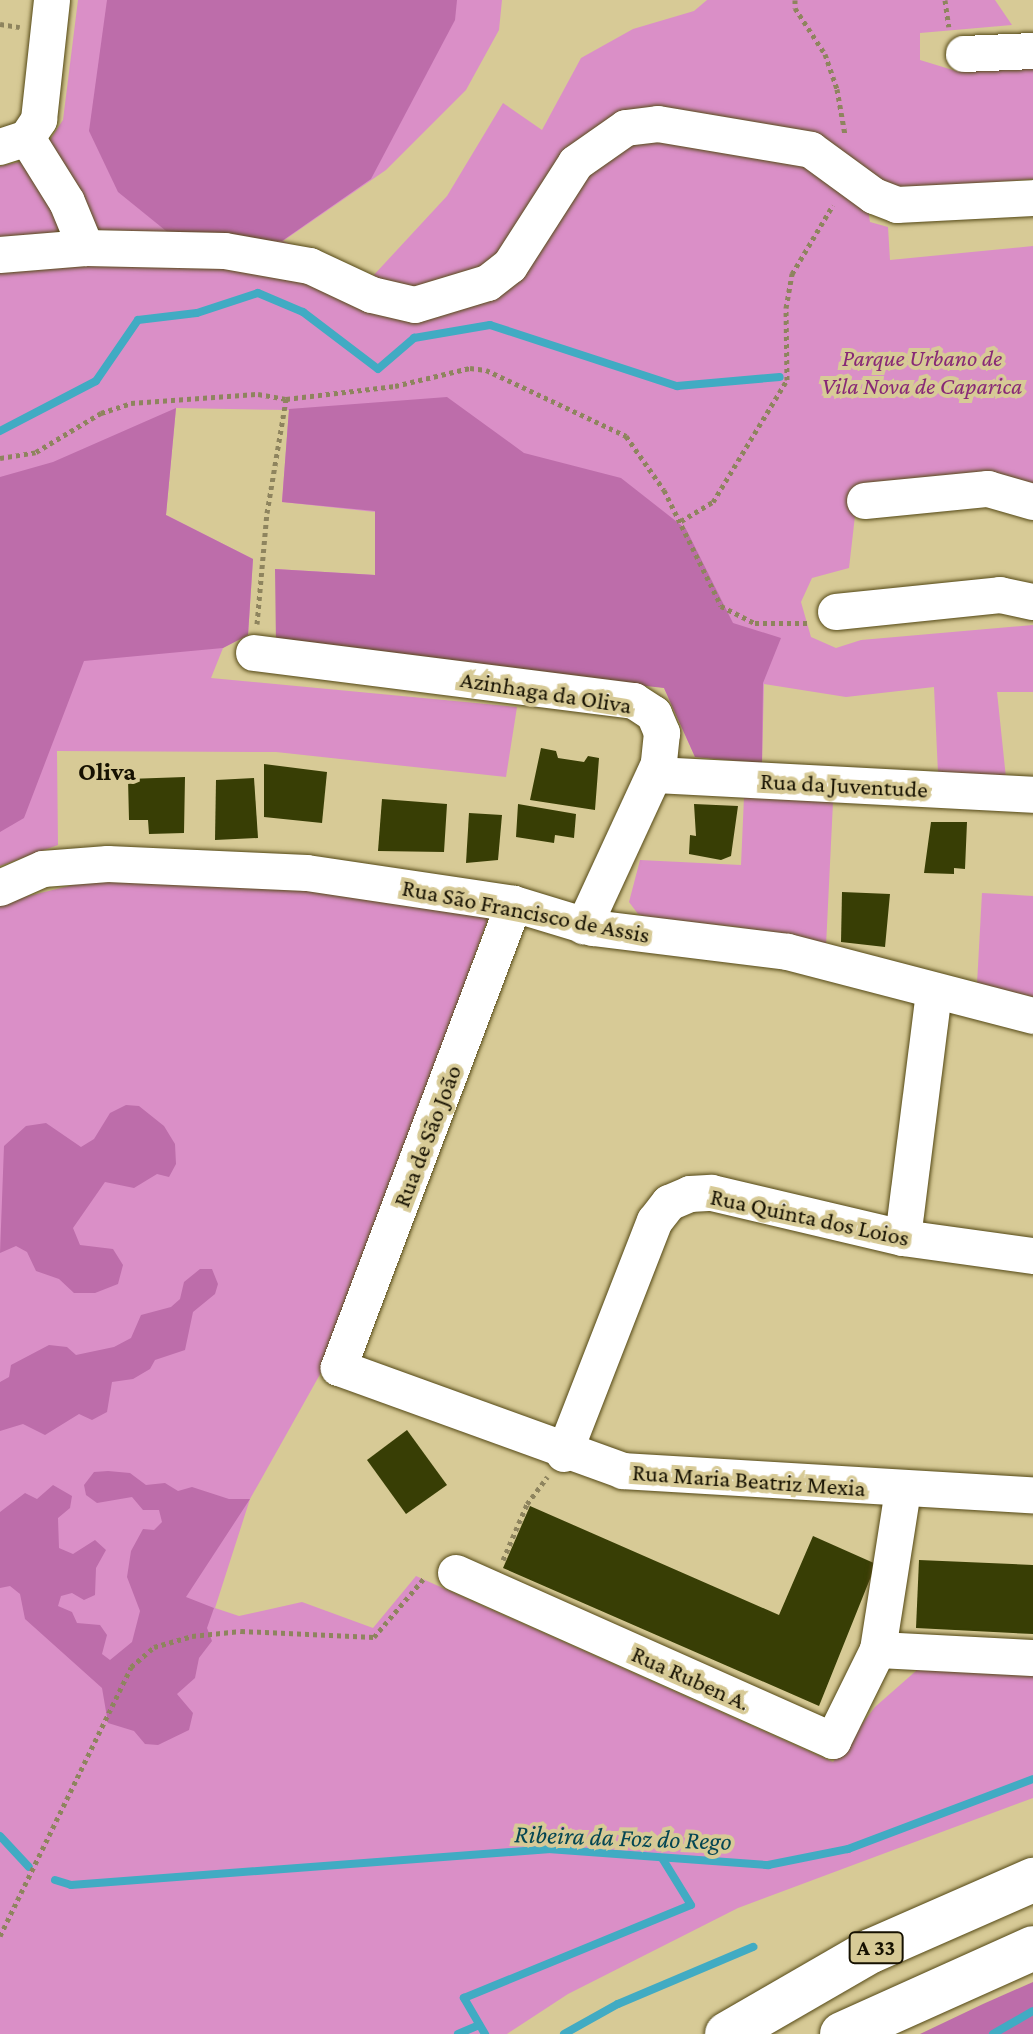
<!DOCTYPE html>
<meta charset="utf-8">
<style>
body{margin:0}
#map{position:relative;width:1033px;height:2034px;overflow:hidden;background:#d7ca96;font-family:"Crimson Pro",serif}
div>[style]{position:absolute}
.green>*{inset:0;background:#da8fc7}
.forest>*{inset:0;background:#bd6daa}
.stream>*{height:8px;margin:-4px;padding:0 4px;transform-origin:4px;border-radius:4px;background:#41abc3}
.building>*{inset:0;background:#383e05}
.path>*{height:5px;margin-top:-2.5px;transform-origin:0;background:repeating-linear-gradient(90deg,#8e845e 0 4px,transparent 0 8px)}
.roads{filter:drop-shadow(0 0 2px #544815) drop-shadow(0 0 2px #544815)}
.minor>*{height:36px;margin:-18px;padding:0 18px;transform-origin:18px;border-radius:18px;background:#fff}
.highway>*{height:44px;margin:-22px;padding:0 22px;transform-origin:22px;border-radius:22px;background:#fff}
span{translate:-50% -50%;white-space:nowrap;text-align:center;line-height:1.15;-webkit-text-stroke:8px #d7ca96;paint-order:stroke}
.shield-label span{padding:2px 6px;background:#d7ca96;border:2px solid;border-radius:6px;-webkit-text-stroke-width:0}
.shield-label{font-size:22px;color:#161101;font-weight:700}
.park-label{font-size:24px;color:#882976;font-style:italic}
.street-label{font-size:24px;color:#161101}
.neighbourhood-label{font-size:26px;color:#161101;font-weight:700}
.water-label{font-size:26px;color:#044653;font-style:italic}
</style>
<div id="map">
<div class="green">
<div style="clip-path:polygon(78px 0,502px 0,499px 30px,466px 90px,386px 170px,283px 241px,372px 277px,447px 196px,503px 103px,542px 130px,581px 58px,633px 29px,694px 11px,707px 0,995px 0,1012px 25px,920px 33px,920px 60px,956px 71px,1033px 65px,1033px 179px,892px 191px,868px 210px,870px 222px,888px 227px,890px 260px,1033px 246px,1033px 494px,858px 490px,849px 568px,812px 578px,801px 602px,811px 637px,836px 648px,861px 640px,1033px 625px,1033px 692px,997px 692px,1006px 778px,938px 773px,934px 687px,846px 697px,764px 684px,762px 763px,695px 757px,664px 688px,275px 569px,375px 575px,375px 512px,282px 502px,289px 410px,176px 408px,166px 515px,253px 559px,248px 635px,223px 648px,211px 678px,517px 707px,506px 777px,276px 752px,57px 751px,58px 845px,0 866px,0 166px,38px 158px,63px 120px)"></div>
<div style="clip-path:polygon(744px 797px,833px 802px,826px 946px,738px 927px,651px 919px,638px 914px,629px 902px,640px 860px,741px 865px)"></div>
<div style="clip-path:polygon(89px 881px,305px 889px,490px 913px,332px 1353px,250px 1499px,215px 1608px,239px 1616px,302px 1602px,373px 1628px,416px 1576px,833px 1762px,875px 1707px,917px 1670px,1033px 1673px,1033px 1798px,738px 1908px,568px 1994px,507px 2034px,0 2034px,0 903px)"></div>
<div style="clip-path:polygon(982px 893px,1033px 896px,1033px 997px,977px 984px)"></div>
</div>
<div class="forest">
<div style="clip-path:polygon(107px 0,457px 0,455px 20px,371px 179px,282px 241px,176px 239px,118px 192px,89px 131px)"></div>
<div style="clip-path:polygon(447px 397px,524px 453px,621px 478px,686px 529px,733px 623px,781px 638px,763px 683px,762px 763px,695px 757px,664px 688px,276px 645px,275px 569px,375px 575px,375px 511px,282px 502px,289px 409px)"></div>
<div style="clip-path:polygon(176px 408px,166px 515px,253px 559px,248px 635px,223px 648px,84px 661px,24px 818px,0 832px,0 477px,53px 462px)"></div>
<div style="clip-path:polygon(126px 1105px,139px 1106px,164px 1126px,175px 1144px,176px 1164px,169px 1177px,157px 1174px,134px 1188px,105px 1182px,73px 1228px,80px 1245px,113px 1249px,123px 1265px,118px 1284px,95px 1293px,74px 1293px,59px 1279px,36px 1271px,27px 1252px,16px 1246px,0 1253px,4px 1146px,26px 1126px,46px 1123px,81px 1147px,94px 1139px,110px 1113px)"></div>
<div style="clip-path:polygon(200px 1269px,212px 1269px,218px 1284px,215px 1294px,193px 1312px,185px 1350px,155px 1360px,150px 1369px,133px 1379px,112px 1382px,107px 1412px,92px 1420px,79px 1414px,45px 1435px,23px 1424px,0 1431px,0 1382px,9px 1377px,11px 1365px,49px 1345px,67px 1347px,76px 1355px,114px 1347px,131px 1338px,141px 1315px,171px 1307px,180px 1299px,184px 1282px)"></div>
<div style="clip-path:polygon(108px 1471px,130px 1473px,146px 1485px,165px 1483px,178px 1491px,192px 1487px,229px 1499px,250px 1499px,186px 1597px,214px 1608px,207px 1628px,212px 1641px,199px 1658px,195px 1678px,177px 1694px,193px 1713px,189px 1730px,158px 1745px,145px 1744px,134px 1731px,108px 1723px,102px 1688px,25px 1619px,20px 1594px,10px 1586px,0 1588px,0 1512px,25px 1493px,37px 1499px,53px 1485px,72px 1496px,70px 1508px,58px 1518px,59px 1548px,73px 1554px,95px 1540px,106px 1550px,96px 1568px,95px 1595px,84px 1600px,72px 1593px,61px 1596px,58px 1606px,72px 1612px,77px 1623px,100px 1625px,107px 1635px,102px 1654px,110px 1660px,132px 1642px,140px 1611px,127px 1577px,131px 1551px,143px 1529px,154px 1530px,162px 1522px,159px 1510px,143px 1510px,132px 1497px,97px 1503px,86px 1495px,84px 1485px,94px 1472px)"></div>
<div style="clip-path:polygon(1033px 1982px,1033px 2034px,920px 2034px,983px 2004px)"></div>
</div>
<div class="stream">
<div style="left:0;top:431px;width:108px;rotate:-27.5deg"></div>
<div style="left:96px;top:381px;width:74px;rotate:-55.5deg"></div>
<div style="left:138px;top:320px;width:59px;rotate:-6.8deg"></div>
<div style="left:197px;top:313px;width:64px;rotate:-18.2deg"></div>
<div style="left:258px;top:293px;width:49px;rotate:22.9deg"></div>
<div style="left:303px;top:312px;width:94px;rotate:37.2deg"></div>
<div style="left:378px;top:369px;width:48px;rotate:-40.7deg"></div>
<div style="left:414px;top:338px;width:77px;rotate:-9.7deg"></div>
<div style="left:490px;top:325px;width:197px;rotate:18.1deg"></div>
<div style="left:677px;top:386px;width:103px;rotate:-5deg"></div>
<div style="left:0;top:1836px;width:42px;rotate:46.9deg"></div>
<div style="left:55px;top:1880px;width:17px;rotate:17deg"></div>
<div style="left:71px;top:1885px;width:478px;rotate:-4.3deg"></div>
<div style="left:548px;top:1849px;width:221px;rotate:4.2deg"></div>
<div style="left:768px;top:1865px;width:82px;rotate:-11.3deg"></div>
<div style="left:848px;top:1849px;width:198px;rotate:-20.7deg"></div>
<div style="left:458px;top:2034px;width:23px;rotate:-23deg"></div>
<div style="left:485px;top:2034px;width:42px;rotate:-120.3deg"></div>
<div style="left:464px;top:1998px;width:245px;rotate:-22.3deg"></div>
<div style="left:691px;top:1905px;width:55px;rotate:-121.7deg"></div>
<div style="left:564px;top:2034px;width:62px;rotate:-29.1deg"></div>
<div style="left:618px;top:2004px;width:147px;rotate:-22.9deg"></div>
<div style="left:993px;top:2034px;width:46px;rotate:-29.9deg"></div>
</div>
<div class="building">
<div style="clip-path:polygon(541px 748px,556px 751px,558px 758px,584px 762px,588px 756px,599px 758px,595px 810px,530px 800px)"></div>
<div style="clip-path:polygon(264px 764px,327px 772px,322px 823px,264px 817px)"></div>
<div style="clip-path:polygon(185px 777px,184px 833px,149px 834px,148px 820px,129px 820px,128px 779px)"></div>
<div style="clip-path:polygon(254px 778px,258px 838px,215px 840px,216px 780px)"></div>
<div style="clip-path:polygon(382px 799px,447px 804px,444px 852px,378px 851px)"></div>
<div style="clip-path:polygon(518px 804px,576px 814px,574px 838px,555px 835px,554px 843px,516px 837px)"></div>
<div style="clip-path:polygon(694px 804px,738px 806px,731px 856px,721px 860px,689px 854px,690px 835px,696px 836px)"></div>
<div style="clip-path:polygon(469px 813px,502px 815px,498px 860px,466px 863px)"></div>
<div style="clip-path:polygon(931px 822px,967px 822px,965px 869px,954px 868px,954px 874px,924px 873px)"></div>
<div style="clip-path:polygon(842px 892px,890px 894px,885px 947px,841px 942px)"></div>
<div style="clip-path:polygon(407px 1430px,447px 1485px,406px 1514px,367px 1460px)"></div>
<div style="clip-path:polygon(530px 1506px,779px 1615px,813px 1536px,876px 1564px,819px 1706px,503px 1568px)"></div>
<div style="clip-path:polygon(919px 1560px,1033px 1565px,1033px 1634px,916px 1628px)"></div>
</div>
<div class="path">
<div style="left:795px;top:0;width:8px;rotate:90deg"></div>
<div style="left:795px;top:8px;width:55px;rotate:56.9deg"></div>
<div style="left:825px;top:54px;width:37px;rotate:71deg"></div>
<div style="left:837px;top:89px;width:47px;rotate:80.1deg"></div>
<div style="left:945px;top:0;width:27px;rotate:82deg"></div>
<div style="left:0;top:24px;width:20px;rotate:9deg"></div>
<div style="left:0;top:458px;width:36px;rotate:-9deg"></div>
<div style="left:36px;top:452px;width:76px;rotate:-31deg"></div>
<div style="left:101px;top:413px;width:32px;rotate:-18deg"></div>
<div style="left:131px;top:403px;width:127px;rotate:-4.1deg"></div>
<div style="left:258px;top:394px;width:28px;rotate:10deg"></div>
<div style="left:286px;top:399px;width:110px;rotate:-6.8deg"></div>
<div style="left:395px;top:386px;width:77px;rotate:-13.5deg"></div>
<div style="left:470px;top:368px;width:16px;rotate:7deg"></div>
<div style="left:486px;top:370px;width:155px;rotate:25.2deg"></div>
<div style="left:626px;top:436px;width:66px;rotate:54.9deg"></div>
<div style="left:664px;top:490px;width:129px;rotate:63.8deg"></div>
<div style="left:721px;top:606px;width:38px;rotate:27deg"></div>
<div style="left:755px;top:623px;width:54px"></div>
<div style="left:681px;top:521px;width:37px;rotate:-31deg"></div>
<div style="left:713px;top:502px;width:143px;rotate:-58.8deg"></div>
<div style="left:787px;top:380px;width:72px;rotate:-90.8deg"></div>
<div style="left:786px;top:308px;width:35px;rotate:-80deg"></div>
<div style="left:792px;top:274px;width:80px;rotate:-59.3deg"></div>
<div style="left:257px;top:624px;width:111px;rotate:-84.9deg"></div>
<div style="left:267px;top:513px;width:116px;rotate:-80.5deg"></div>
<div style="left:503px;top:1560px;width:61px;rotate:-66.8deg"></div>
<div style="left:527px;top:1504px;width:34px;rotate:-53deg"></div>
<div style="left:0;top:1936px;width:299px;rotate:-64deg"></div>
<div style="left:131px;top:1667px;width:30px;rotate:-41deg"></div>
<div style="left:154px;top:1647px;width:40px;rotate:-16deg"></div>
<div style="left:192px;top:1636px;width:49px;rotate:-5.8deg"></div>
<div style="left:241px;top:1631px;width:133px;rotate:2.6deg"></div>
<div style="left:374px;top:1637px;width:79px;rotate:-49.6deg"></div>
</div>
<div class="roads">
<div class="minor">
<div style="left:964px;top:54px;width:69px;rotate:-2.5deg"></div>
<div style="left:27px;top:138px;width:75px;rotate:58deg"></div>
<div style="left:67px;top:202px;width:50px;rotate:67.6deg"></div>
<div style="left:86px;top:248px;width:139px;rotate:1.2deg"></div>
<div style="left:225px;top:251px;width:86px;rotate:10deg"></div>
<div style="left:310px;top:266px;width:68px;rotate:25.1deg"></div>
<div style="left:372px;top:295px;width:44px;rotate:13.1deg"></div>
<div style="left:415px;top:305px;width:76px;rotate:-16.8deg"></div>
<div style="left:488px;top:283px;width:28px;rotate:-38deg"></div>
<div style="left:510px;top:266px;width:122px;rotate:-57.3deg"></div>
<div style="left:576px;top:163px;width:61px;rotate:-35deg"></div>
<div style="left:626px;top:128px;width:32px;rotate:-7deg"></div>
<div style="left:658px;top:124px;width:155px;rotate:9.6deg"></div>
<div style="left:811px;top:150px;width:78px;rotate:36.1deg"></div>
<div style="left:874px;top:196px;width:25px;rotate:21deg"></div>
<div style="left:897px;top:205px;width:136px;rotate:-2.9deg"></div>
<div style="left:0;top:147px;width:28px;rotate:-18deg"></div>
<div style="left:27px;top:138px;width:22px;rotate:-56deg"></div>
<div style="left:39px;top:120px;width:121px;rotate:-83.8deg"></div>
<div style="left:0;top:255px;width:86px;rotate:-4.7deg"></div>
<div style="left:865px;top:501px;width:124px;rotate:-5.6deg"></div>
<div style="left:988px;top:489px;width:47px;rotate:16.1deg"></div>
<div style="left:836px;top:612px;width:165px;rotate:-5.9deg"></div>
<div style="left:1000px;top:595px;width:34px;rotate:12deg"></div>
<div style="left:254px;top:653px;width:383px;rotate:7.2deg"></div>
<div style="left:634px;top:701px;width:24px;rotate:33deg"></div>
<div style="left:654px;top:714px;width:21px;rotate:67deg"></div>
<div style="left:662px;top:733px;width:31px;rotate:96deg"></div>
<div style="left:659px;top:764px;width:179px;rotate:114.8deg"></div>
<div style="left:655px;top:775px;width:379px;rotate:3deg"></div>
<div style="left:0;top:888px;width:47px;rotate:-23.8deg"></div>
<div style="left:43px;top:869px;width:65px;rotate:-4.4deg"></div>
<div style="left:108px;top:864px;width:199px;rotate:2.6deg"></div>
<div style="left:307px;top:873px;width:209px;rotate:8.5deg"></div>
<div style="left:514px;top:904px;width:83px;rotate:16.9deg"></div>
<div style="left:593px;top:928px;width:196px;rotate:7deg"></div>
<div style="left:788px;top:952px;width:253px;rotate:14.6deg"></div>
<div style="left:514px;top:904px;width:496px;rotate:110.7deg"></div>
<div style="left:339px;top:1368px;width:302px;rotate:19.9deg"></div>
<div style="left:623px;top:1471px;width:411px;rotate:3.4deg"></div>
<div style="left:903px;top:1238px;width:248px;rotate:-82.8deg"></div>
<div style="left:564px;top:1454px;width:250px;rotate:-68.7deg"></div>
<div style="left:655px;top:1221px;width:23px;rotate:-52deg"></div>
<div style="left:669px;top:1203px;width:23px;rotate:-23deg"></div>
<div style="left:690px;top:1194px;width:22px;rotate:-3deg"></div>
<div style="left:712px;top:1193px;width:196px;rotate:13.3deg"></div>
<div style="left:903px;top:1238px;width:131px;rotate:7.9deg"></div>
<div style="left:456px;top:1573px;width:413px;rotate:24deg"></div>
<div style="left:833px;top:1741px;width:102px;rotate:-63.7deg"></div>
<div style="left:878px;top:1650px;width:161px;rotate:-81.1deg"></div>
<div style="left:878px;top:1650px;width:155px;rotate:3deg"></div>
</div>
<div class="highway">
<div style="left:727px;top:2034px;width:166px;rotate:-30deg"></div>
<div style="left:871px;top:1951px;width:177px;rotate:-23.7deg"></div>
<div style="left:842px;top:2034px;width:209px;rotate:-24.2deg"></div>
</div>
</div>
<div class="shield-label">
<span style="left:876px;top:1948px">A 33</span>
</div>
<div class="park-label">
<span style="left:922px;top:372px">Parque Urbano de<br>Vila Nova de Caparica</span>
</div>
<div class="street-label">
<span style="left:546px;top:692px;rotate:9deg">Azinhaga da Oliva</span>
<span style="left:844px;top:785px;rotate:3deg">Rua da Juventude</span>
<span style="left:526px;top:911px;rotate:11deg">Rua São Francisco de Assis</span>
<span style="left:427px;top:1136px;rotate:-69deg">Rua de São João</span>
<span style="left:810px;top:1217px;rotate:12deg">Rua Quinta dos Loios</span>
<span style="left:749px;top:1480px;rotate:4deg">Rua Maria Beatriz Mexia</span>
<span style="left:691px;top:1678px;rotate:24deg">Rua Ruben A.</span>
</div>
<div class="neighbourhood-label">
<span style="left:107px;top:772px">Oliva</span>
</div>
<div class="water-label">
<span style="left:623px;top:1838px;rotate:2deg">Ribeira da Foz do Rego</span>
</div>
</div>
